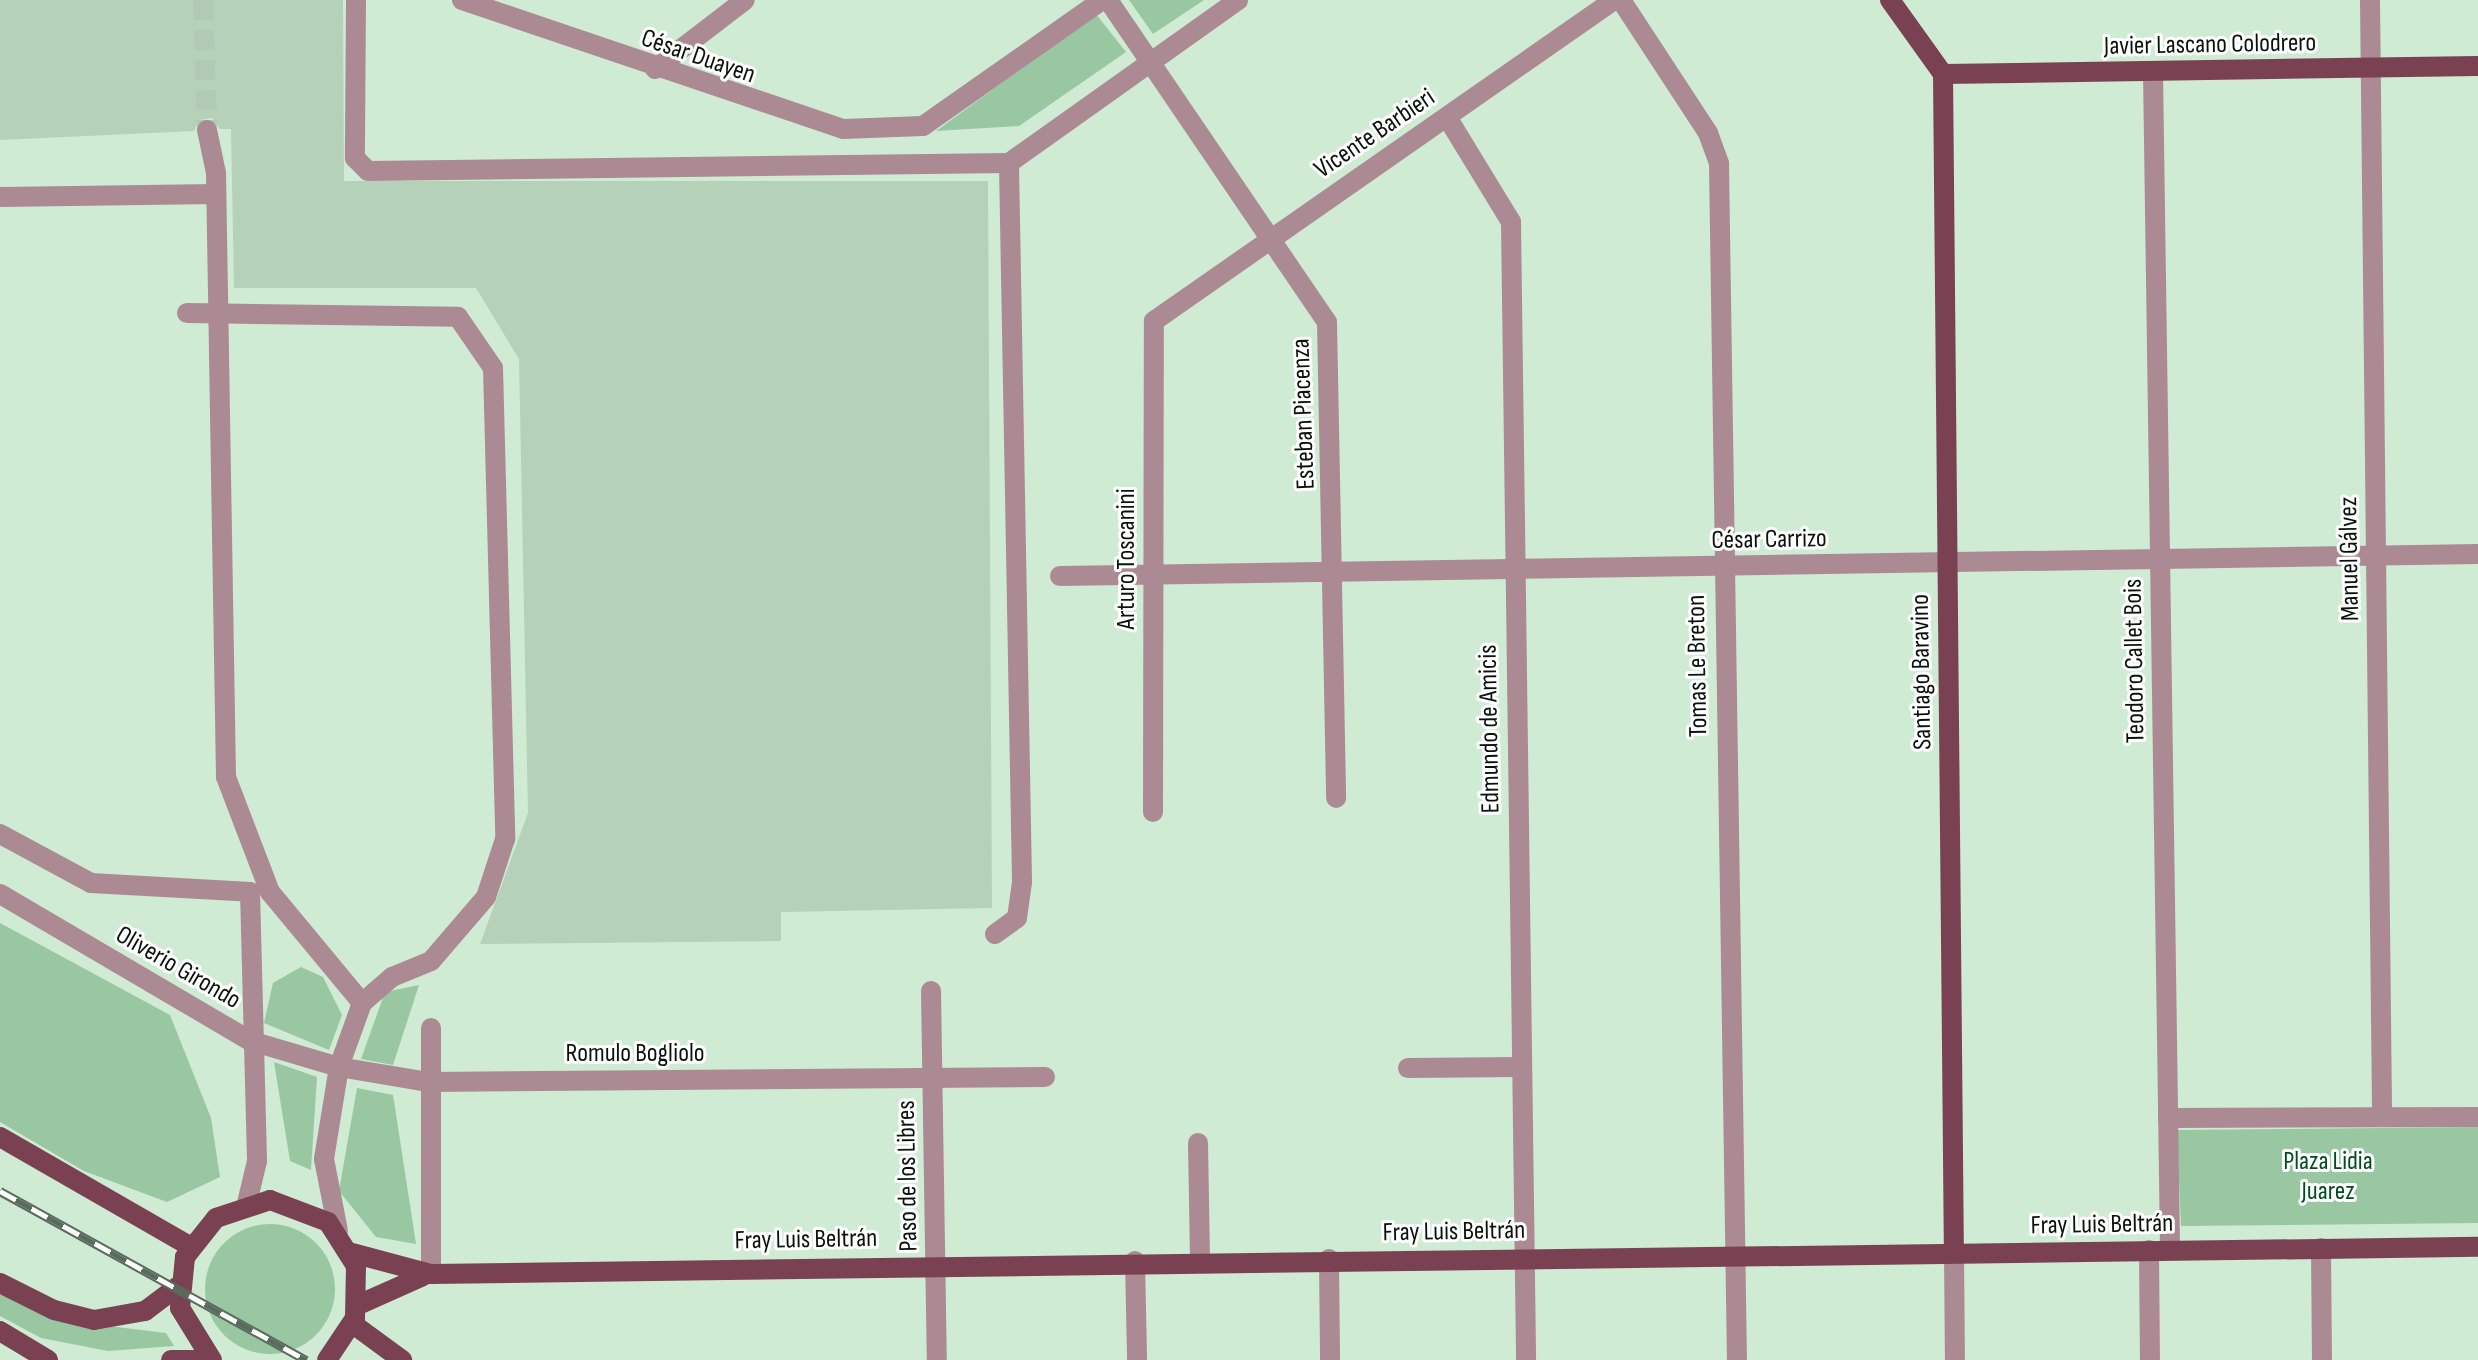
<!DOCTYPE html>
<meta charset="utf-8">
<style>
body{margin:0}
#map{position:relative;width:2478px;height:1360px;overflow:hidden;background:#cfebd4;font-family:"Sofia Sans Condensed",sans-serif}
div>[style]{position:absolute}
.green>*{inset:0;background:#98c7a1}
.round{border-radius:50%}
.building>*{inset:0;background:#b5d1ba}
.minor-tunnel>*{height:20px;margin-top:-10px;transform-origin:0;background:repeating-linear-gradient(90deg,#b1cab6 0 20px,transparent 0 30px)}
.minor>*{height:20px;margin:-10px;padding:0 10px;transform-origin:10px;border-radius:10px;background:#ac8a93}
.major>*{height:20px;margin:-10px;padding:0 10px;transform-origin:10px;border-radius:10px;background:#7a4153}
.rail>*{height:9px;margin-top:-4.5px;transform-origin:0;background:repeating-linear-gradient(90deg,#fff 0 18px,#5a6b5e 0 36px);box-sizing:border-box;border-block:2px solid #5a6b5e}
span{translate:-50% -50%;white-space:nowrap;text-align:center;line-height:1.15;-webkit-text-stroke:6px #fff;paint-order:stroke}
.street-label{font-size:26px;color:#09120b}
.park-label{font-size:26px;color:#004c1f}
</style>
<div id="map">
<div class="green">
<div style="clip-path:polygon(1129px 0,1204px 0,1153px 34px)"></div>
<div style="clip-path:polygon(1096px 14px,1126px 52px,1019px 126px,936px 131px)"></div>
<div style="clip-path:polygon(0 923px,170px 1015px,211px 1118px,220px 1177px,167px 1202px,84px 1171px,0 1122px)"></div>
<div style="clip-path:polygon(301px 967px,323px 977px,342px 1015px,329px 1050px,264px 1023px,273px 983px)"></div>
<div style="clip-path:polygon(419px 985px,393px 1065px,361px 1059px,385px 992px)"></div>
<div style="clip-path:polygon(274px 1062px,317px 1077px,311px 1170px,290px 1161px)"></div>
<div style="clip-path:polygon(357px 1088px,393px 1095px,416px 1244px,376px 1237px,339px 1191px)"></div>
<div style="clip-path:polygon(2478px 1127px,2478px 1223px,2181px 1226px,2177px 1130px)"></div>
<div class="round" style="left:205px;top:1224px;width:130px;height:130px"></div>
<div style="clip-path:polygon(0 1293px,51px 1319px,166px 1333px,174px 1346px,108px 1351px,41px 1338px,0 1316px)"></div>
</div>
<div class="building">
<div style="clip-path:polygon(0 0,343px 0,344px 181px,988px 181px,992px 908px,781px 912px,781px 941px,480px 944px,528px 813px,519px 359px,476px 288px,234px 288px,231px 129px,220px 129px,212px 118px,199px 120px,194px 131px,0 140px)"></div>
</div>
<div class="minor-tunnel">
<div style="left:203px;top:0;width:130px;rotate:88.2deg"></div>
</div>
<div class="minor">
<div style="left:356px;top:0;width:158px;rotate:90.4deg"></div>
<div style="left:355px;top:158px;width:18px;rotate:45deg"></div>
<div style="left:368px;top:171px;width:641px;rotate:-0.72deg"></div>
<div style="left:1009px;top:163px;width:281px;rotate:-35.4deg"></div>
<div style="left:462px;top:0;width:402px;rotate:18.7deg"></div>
<div style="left:843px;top:129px;width:80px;rotate:-2.1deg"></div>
<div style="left:923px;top:126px;width:219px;rotate:-35.1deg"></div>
<div style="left:1108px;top:0;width:389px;rotate:55.8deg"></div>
<div style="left:1327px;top:322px;width:476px;rotate:88.9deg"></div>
<div style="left:1621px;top:0;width:159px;rotate:56.8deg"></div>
<div style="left:1708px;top:133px;width:33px;rotate:70deg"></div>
<div style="left:1719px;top:164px;width:1196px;rotate:89.14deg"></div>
<div style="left:2370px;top:0;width:1117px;rotate:89.38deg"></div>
<div style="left:655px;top:69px;width:113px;rotate:-37.5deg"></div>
<div style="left:2153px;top:72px;width:1178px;rotate:89.17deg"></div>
<div style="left:1447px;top:117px;width:123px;rotate:58.6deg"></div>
<div style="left:1511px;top:222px;width:1138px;rotate:89.24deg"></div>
<div style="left:207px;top:130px;width:44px;rotate:78.2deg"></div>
<div style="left:216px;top:173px;width:604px;rotate:89.05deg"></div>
<div style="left:226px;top:777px;width:123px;rotate:69.1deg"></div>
<div style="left:270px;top:892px;width:144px;rotate:50.3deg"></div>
<div style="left:0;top:197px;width:216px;rotate:-0.8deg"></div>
<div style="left:187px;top:313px;width:271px;rotate:0.8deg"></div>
<div style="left:458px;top:317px;width:62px;rotate:55.5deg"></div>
<div style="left:493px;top:368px;width:471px;rotate:88.5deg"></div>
<div style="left:505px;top:839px;width:61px;rotate:108.1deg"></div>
<div style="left:486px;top:897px;width:84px;rotate:130.7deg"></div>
<div style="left:431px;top:961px;width:42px;rotate:157.7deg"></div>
<div style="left:392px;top:977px;width:40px;rotate:139deg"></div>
<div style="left:362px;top:1003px;width:68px;rotate:109.8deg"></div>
<div style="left:339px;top:1067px;width:93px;rotate:99.3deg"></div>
<div style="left:324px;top:1159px;width:73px;rotate:79deg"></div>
<div style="left:1060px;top:576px;width:1418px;rotate:-0.89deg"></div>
<div style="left:1153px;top:812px;width:491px;rotate:-89.9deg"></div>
<div style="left:1154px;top:321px;width:561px;rotate:-34.91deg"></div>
<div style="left:0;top:834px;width:103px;rotate:28.3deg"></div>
<div style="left:91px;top:883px;width:159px;rotate:3.2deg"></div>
<div style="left:250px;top:892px;width:269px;rotate:88.5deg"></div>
<div style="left:257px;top:1161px;width:43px;rotate:103.4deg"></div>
<div style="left:0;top:894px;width:291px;rotate:30.4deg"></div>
<div style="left:251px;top:1041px;width:92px;rotate:16.5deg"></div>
<div style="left:339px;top:1067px;width:91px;rotate:9.5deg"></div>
<div style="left:429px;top:1082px;width:616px;rotate:-0.47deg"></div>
<div style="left:995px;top:934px;width:27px;rotate:-36deg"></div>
<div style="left:1017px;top:918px;width:37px;rotate:-82deg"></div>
<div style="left:1022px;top:881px;width:718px;rotate:-91.04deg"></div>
<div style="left:931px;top:991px;width:369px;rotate:89.1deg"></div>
<div style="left:431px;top:1028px;width:246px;rotate:90deg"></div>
<div style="left:1408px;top:1068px;width:113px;rotate:-0.5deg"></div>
<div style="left:2168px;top:1118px;width:310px;rotate:-0.2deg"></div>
<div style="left:1198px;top:1143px;width:117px;rotate:89deg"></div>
<div style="left:2321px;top:1248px;width:112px;rotate:89.5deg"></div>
<div style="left:2149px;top:1250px;width:110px;rotate:89.5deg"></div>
<div style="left:1954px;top:1253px;width:107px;rotate:89.5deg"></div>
<div style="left:1329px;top:1259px;width:101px;rotate:89.4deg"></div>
<div style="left:1135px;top:1261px;width:99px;rotate:88.8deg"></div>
</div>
<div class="major">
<div style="left:1890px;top:0;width:91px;rotate:54.4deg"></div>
<div style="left:1943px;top:74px;width:1179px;rotate:89.47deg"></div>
<div style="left:1943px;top:74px;width:535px;rotate:-0.86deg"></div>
<div style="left:0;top:1137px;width:220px;rotate:29.9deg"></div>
<div style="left:352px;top:1253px;width:82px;rotate:14.9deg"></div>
<div style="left:431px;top:1274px;width:2047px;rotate:-0.76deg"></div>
<div style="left:0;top:1283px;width:60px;rotate:26.6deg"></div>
<div style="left:54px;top:1310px;width:41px;rotate:14deg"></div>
<div style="left:94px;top:1320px;width:52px;rotate:-10deg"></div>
<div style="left:145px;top:1311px;width:40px;rotate:-37deg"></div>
<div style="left:358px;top:1305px;width:71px;rotate:-24deg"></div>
<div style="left:353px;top:1324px;width:61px;rotate:36.3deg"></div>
<div style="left:0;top:1331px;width:56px;rotate:31.1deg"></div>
<div style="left:171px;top:1360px;width:31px"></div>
<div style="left:212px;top:1360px;width:61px;rotate:-121.6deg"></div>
<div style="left:180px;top:1308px;width:51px;rotate:-84.4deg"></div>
<div style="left:185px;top:1257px;width:50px;rotate:-51.5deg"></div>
<div style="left:216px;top:1218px;width:57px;rotate:-18.4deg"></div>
<div style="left:270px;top:1200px;width:62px;rotate:20.8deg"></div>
<div style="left:328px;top:1222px;width:52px;rotate:57.5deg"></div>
<div style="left:356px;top:1266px;width:52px;rotate:91.1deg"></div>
<div style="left:355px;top:1318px;width:50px;rotate:123.7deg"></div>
</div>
<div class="rail">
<div style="left:0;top:1191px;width:350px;rotate:28.9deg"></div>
</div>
<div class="street-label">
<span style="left:2210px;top:45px;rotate:-1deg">Javier Lascano Colodrero</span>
<span style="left:698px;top:57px;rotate:19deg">César Duayen</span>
<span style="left:1375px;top:134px;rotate:-34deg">Vicente Barbieri</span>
<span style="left:1304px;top:414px;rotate:-92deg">Esteban Piacenza</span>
<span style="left:1769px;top:540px;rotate:-1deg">César Carrizo</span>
<span style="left:1127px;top:559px;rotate:-90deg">Arturo Toscanini</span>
<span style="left:2350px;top:559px;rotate:-91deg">Manuel Gálvez</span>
<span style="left:2135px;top:661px;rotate:-91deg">Teodoro Callet Bois</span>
<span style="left:1698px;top:666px;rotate:-91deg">Tomas Le Breton</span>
<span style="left:1922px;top:672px;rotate:-91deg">Santiago Baravino</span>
<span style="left:1490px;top:729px;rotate:-91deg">Edmundo de Amicis</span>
<span style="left:178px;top:968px;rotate:30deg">Oliverio Girondo</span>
<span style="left:635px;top:1054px">Romulo Bogliolo</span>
<span style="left:908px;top:1176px;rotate:-91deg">Paso de los Libres</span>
<span style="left:2102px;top:1225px;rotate:-1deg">Fray Luis Beltrán</span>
<span style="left:1454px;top:1232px;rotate:-1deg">Fray Luis Beltrán</span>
<span style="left:806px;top:1240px;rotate:-1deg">Fray Luis Beltrán</span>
</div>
<div class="park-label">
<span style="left:2328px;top:1177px">Plaza Lidia<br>Juarez</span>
</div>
</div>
